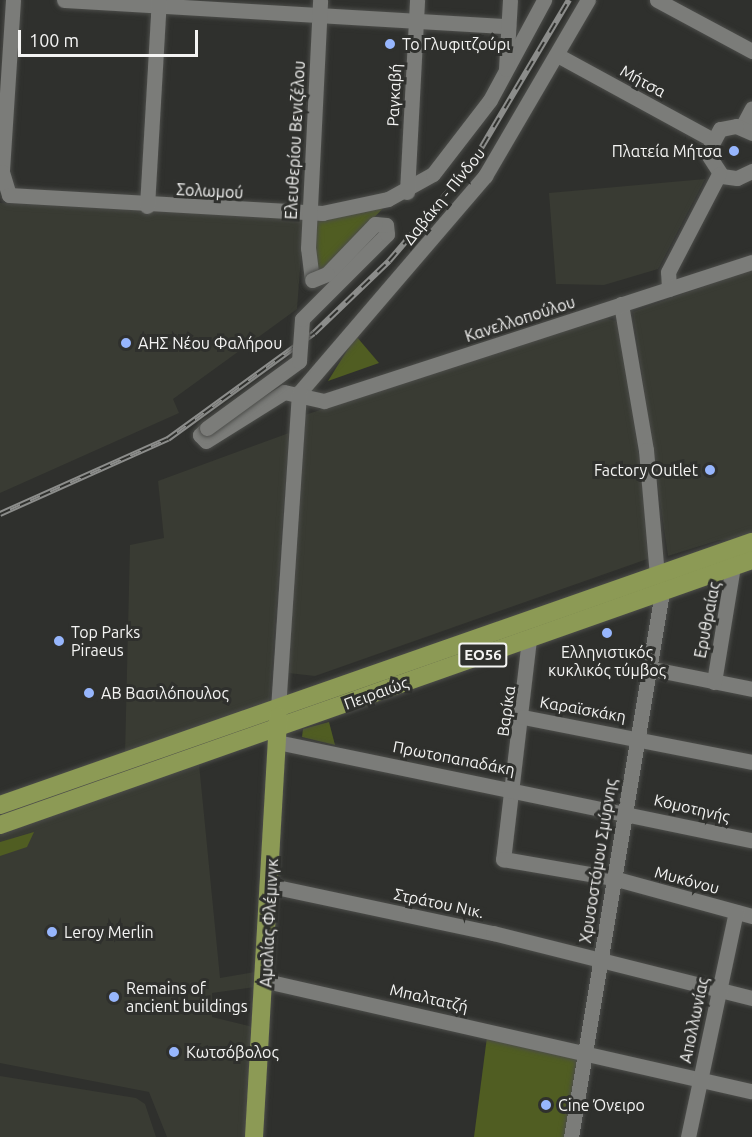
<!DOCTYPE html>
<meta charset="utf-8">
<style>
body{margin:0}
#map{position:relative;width:752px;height:1137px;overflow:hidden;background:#2f302d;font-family:Ubuntu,sans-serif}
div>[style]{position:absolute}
.built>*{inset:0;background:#393b33}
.green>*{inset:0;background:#505d22}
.roads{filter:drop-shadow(0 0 2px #4c4d4a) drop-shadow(0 0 2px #4c4d4a)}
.minor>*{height:15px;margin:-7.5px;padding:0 7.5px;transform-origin:7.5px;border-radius:7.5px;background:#7b7c79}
.major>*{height:18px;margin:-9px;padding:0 9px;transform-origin:9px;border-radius:9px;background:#8c9a55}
.rail>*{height:6px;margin-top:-3px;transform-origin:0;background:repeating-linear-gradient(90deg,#2f302d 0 11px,#8c8d8b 0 22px);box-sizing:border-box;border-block:2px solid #8c8d8b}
.bridges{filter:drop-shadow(0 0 2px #4c4d4a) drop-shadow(0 0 2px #4c4d4a)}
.minor-bridge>*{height:15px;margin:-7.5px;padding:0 7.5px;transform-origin:7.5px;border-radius:7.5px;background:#7b7c79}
.dots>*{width:16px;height:16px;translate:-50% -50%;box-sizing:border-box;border:3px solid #2f302d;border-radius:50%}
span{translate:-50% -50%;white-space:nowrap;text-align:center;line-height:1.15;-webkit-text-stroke:6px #2f302d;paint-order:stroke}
.shield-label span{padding:2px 4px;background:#2f302d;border:2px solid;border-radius:4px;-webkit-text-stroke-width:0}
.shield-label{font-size:15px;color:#f4f4f3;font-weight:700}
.poi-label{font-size:16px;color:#f4f4f3}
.left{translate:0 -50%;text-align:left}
.right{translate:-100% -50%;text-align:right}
.street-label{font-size:16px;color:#f4f4f3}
.scale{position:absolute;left:18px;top:30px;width:180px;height:27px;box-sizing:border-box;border:3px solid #f4f4f3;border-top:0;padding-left:8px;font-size:18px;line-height:21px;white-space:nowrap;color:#f4f4f3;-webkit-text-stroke:4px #2f302d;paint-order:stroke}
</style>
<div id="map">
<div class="built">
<div style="clip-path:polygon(705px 179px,658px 269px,604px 285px,556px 284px,549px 193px)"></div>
<div style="clip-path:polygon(0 203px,304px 217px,297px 309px,173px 399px,179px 413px,0 493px)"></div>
<div style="clip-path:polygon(752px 269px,752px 538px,719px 540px,668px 556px,633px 312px)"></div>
<div style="clip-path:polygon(600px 317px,616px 321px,621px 329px,653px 557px,315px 676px,288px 673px,299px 422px,305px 415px)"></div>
<div style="clip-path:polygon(289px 433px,269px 704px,125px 755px,130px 545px,164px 538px,158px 481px)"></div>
<div style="clip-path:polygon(199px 764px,220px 978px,255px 972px,255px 987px,212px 993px,212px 1017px,253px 1027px,245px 1137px,167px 1137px,149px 1092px,0 1063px,0 834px)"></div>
<div style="clip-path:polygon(0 1076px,136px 1098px,145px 1104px,156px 1137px,0 1137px)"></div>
</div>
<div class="green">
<div style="clip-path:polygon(385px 206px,321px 274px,313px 268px,317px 219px)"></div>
<div style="clip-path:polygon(356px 336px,379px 363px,328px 381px)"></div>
<div style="clip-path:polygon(329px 722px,335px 745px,302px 737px,303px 729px)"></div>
<div style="clip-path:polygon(34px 832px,27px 847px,0 856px,0 842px)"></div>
<div style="clip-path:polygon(487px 1037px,579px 1058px,567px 1137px,474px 1137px)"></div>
</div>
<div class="roads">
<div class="minor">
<div style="left:13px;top:0;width:172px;rotate:93.7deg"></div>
<div style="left:2px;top:172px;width:24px;rotate:73deg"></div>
<div style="left:9px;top:195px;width:314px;rotate:3.3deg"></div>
<div style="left:322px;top:213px;width:67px;rotate:-12deg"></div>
<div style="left:388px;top:199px;width:51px;rotate:-29.1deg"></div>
<div style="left:433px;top:174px;width:93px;rotate:-52.4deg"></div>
<div style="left:490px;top:100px;width:114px;rotate:-61.6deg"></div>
<div style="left:64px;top:0;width:445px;rotate:3.4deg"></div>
<div style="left:657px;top:0;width:108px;rotate:28.2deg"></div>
<div style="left:559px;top:56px;width:173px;rotate:28.6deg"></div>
<div style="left:506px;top:69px;width:69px;rotate:-86.7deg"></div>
<div style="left:742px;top:127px;width:21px;rotate:-62deg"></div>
<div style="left:752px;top:133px;width:17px;rotate:-156deg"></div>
<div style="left:736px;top:126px;width:16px;rotate:169deg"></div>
<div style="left:720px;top:129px;width:27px;rotate:118deg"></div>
<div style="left:707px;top:153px;width:27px;rotate:57deg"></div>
<div style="left:722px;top:176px;width:15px;rotate:8deg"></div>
<div style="left:737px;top:178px;width:17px;rotate:-25deg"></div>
<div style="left:407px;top:192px;width:192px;rotate:-87deg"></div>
<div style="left:147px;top:206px;width:206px;rotate:-86.7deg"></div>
<div style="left:312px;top:280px;width:32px;rotate:-97deg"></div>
<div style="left:308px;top:248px;width:248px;rotate:-87.2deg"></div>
<div style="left:669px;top:289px;width:17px;rotate:-93deg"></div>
<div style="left:668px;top:272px;width:110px;rotate:-62.5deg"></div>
<div style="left:621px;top:304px;width:148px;rotate:80.3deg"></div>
<div style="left:646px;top:450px;width:125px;rotate:85deg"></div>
<div style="left:299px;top:393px;width:286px;rotate:-49.4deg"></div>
<div style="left:485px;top:176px;width:204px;rotate:-59.7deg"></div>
<div style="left:207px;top:428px;width:10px;rotate:135deg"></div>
<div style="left:200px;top:435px;width:8px;rotate:45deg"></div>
<div style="left:206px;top:441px;width:92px;rotate:-32.1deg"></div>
<div style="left:284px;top:392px;width:41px;rotate:12.7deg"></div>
<div style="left:324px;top:401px;width:450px;rotate:-18deg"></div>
<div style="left:529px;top:639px;width:222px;rotate:96.7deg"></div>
<div style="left:503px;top:859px;width:112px;rotate:9.8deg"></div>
<div style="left:613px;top:878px;width:144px;rotate:15.3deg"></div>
<div style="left:648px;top:668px;width:106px;rotate:11.4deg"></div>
<div style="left:714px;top:682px;width:118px;rotate:-80.7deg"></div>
<div style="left:278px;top:709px;width:317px;rotate:-86.2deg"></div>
<div style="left:523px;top:717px;width:233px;rotate:11.1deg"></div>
<div style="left:277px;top:742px;width:485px;rotate:11.7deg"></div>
<div style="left:271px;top:886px;width:227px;rotate:12deg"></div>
<div style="left:493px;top:933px;width:267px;rotate:14.1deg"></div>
<div style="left:266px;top:981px;width:498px;rotate:12.8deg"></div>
<div style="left:571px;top:1137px;width:553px;rotate:-80.52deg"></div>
<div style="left:688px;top:1137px;width:230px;rotate:-78deg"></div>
</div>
<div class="major">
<div style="left:0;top:805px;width:797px;rotate:-19.28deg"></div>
<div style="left:0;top:825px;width:797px;rotate:-19.41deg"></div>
<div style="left:254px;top:1137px;width:421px;rotate:-86.7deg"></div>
</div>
</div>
<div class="rail">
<div style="left:0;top:514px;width:184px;rotate:-24.1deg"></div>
<div style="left:168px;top:439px;width:180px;rotate:-36deg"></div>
<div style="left:314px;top:333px;width:104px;rotate:-43.8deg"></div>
<div style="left:389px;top:261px;width:126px;rotate:-49.5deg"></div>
<div style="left:471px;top:165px;width:192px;rotate:-59.3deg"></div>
</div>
<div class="bridges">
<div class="minor-bridge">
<div style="left:207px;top:428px;width:114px;rotate:-36.1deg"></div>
<div style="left:299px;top:361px;width:42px;rotate:-85.9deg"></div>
<div style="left:302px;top:319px;width:120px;rotate:-45deg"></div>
<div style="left:387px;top:234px;width:9px;rotate:-96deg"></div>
<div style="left:386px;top:225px;width:11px;rotate:-175deg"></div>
<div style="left:375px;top:224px;width:69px;rotate:133.8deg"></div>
<div style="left:327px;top:274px;width:16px;rotate:158deg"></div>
</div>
</div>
<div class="dots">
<div style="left:390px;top:44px;background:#97b6fd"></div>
<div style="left:734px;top:151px;background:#97b6fd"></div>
<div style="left:126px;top:343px;background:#97b6fd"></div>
<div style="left:710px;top:470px;background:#97b6fd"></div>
<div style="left:607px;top:633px;background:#97b6fd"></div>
<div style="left:59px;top:641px;background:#97b6fd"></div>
<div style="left:89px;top:693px;background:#97b6fd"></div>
<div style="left:52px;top:932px;background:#97b6fd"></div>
<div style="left:114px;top:997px;background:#97b6fd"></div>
<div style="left:174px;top:1052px;background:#97b6fd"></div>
<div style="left:546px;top:1105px;background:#97b6fd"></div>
</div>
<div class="shield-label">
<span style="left:483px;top:655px">ΕΟ56</span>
</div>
<div class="poi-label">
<span class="left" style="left:402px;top:44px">Το Γλυφιτζούρι</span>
<span class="right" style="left:722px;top:151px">Πλατεία Μήτσα</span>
<span class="left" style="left:138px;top:343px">ΑΗΣ Νέου Φαλήρου</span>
<span class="right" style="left:698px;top:470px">Factory Outlet</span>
<span class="left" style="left:71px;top:641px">Top Parks<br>Piraeus</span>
<span style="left:607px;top:661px">Ελληνιστικός<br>κυκλικός τύμβος</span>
<span class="left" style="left:101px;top:693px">ΑΒ Βασιλόπουλος</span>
<span class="left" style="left:64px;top:932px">Leroy Merlin</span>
<span class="left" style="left:126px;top:997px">Remains of<br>ancient buildings</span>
<span class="left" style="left:186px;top:1052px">Κωτσόβολος</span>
<span class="left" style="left:558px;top:1105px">Cine Όνειρο</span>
</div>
<div class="street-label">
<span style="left:643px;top:81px;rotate:29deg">Μήτσα</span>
<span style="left:394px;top:95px;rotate:-87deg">Ραγκαβή</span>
<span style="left:295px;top:140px;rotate:-87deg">Ελευθερίου Βενιζέλου</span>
<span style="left:210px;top:191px;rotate:3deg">Σολωμού</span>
<span style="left:444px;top:196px;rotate:-51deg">Δαβάκη - Πίνδου</span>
<span style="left:520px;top:319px;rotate:-18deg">Κανελλοπούλου</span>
<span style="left:707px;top:620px;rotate:-79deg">Ερυθραίας</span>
<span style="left:376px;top:693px;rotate:-20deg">Πειραιώς</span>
<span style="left:583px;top:709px;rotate:10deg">Καραϊσκάκη</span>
<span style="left:506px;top:711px;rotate:-82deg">Βαρίκα</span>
<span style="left:454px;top:758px;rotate:11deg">Πρωτοπαπαδάκη</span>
<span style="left:692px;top:808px;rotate:13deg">Κομοτηνής</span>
<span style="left:598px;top:861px;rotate:-81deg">Χρυσοστόμου Σμύρνης</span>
<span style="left:687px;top:880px;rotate:15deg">Μυκόνου</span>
<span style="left:439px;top:903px;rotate:12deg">Στράτου Νικ.</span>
<span style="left:269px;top:923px;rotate:-87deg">Αμαλίας Φλέμινγκ</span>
<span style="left:429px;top:998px;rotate:13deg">Μπαλτατζή</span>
<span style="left:694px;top:1020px;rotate:-78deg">Απολλωνίας</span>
</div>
<div class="scale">100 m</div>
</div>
